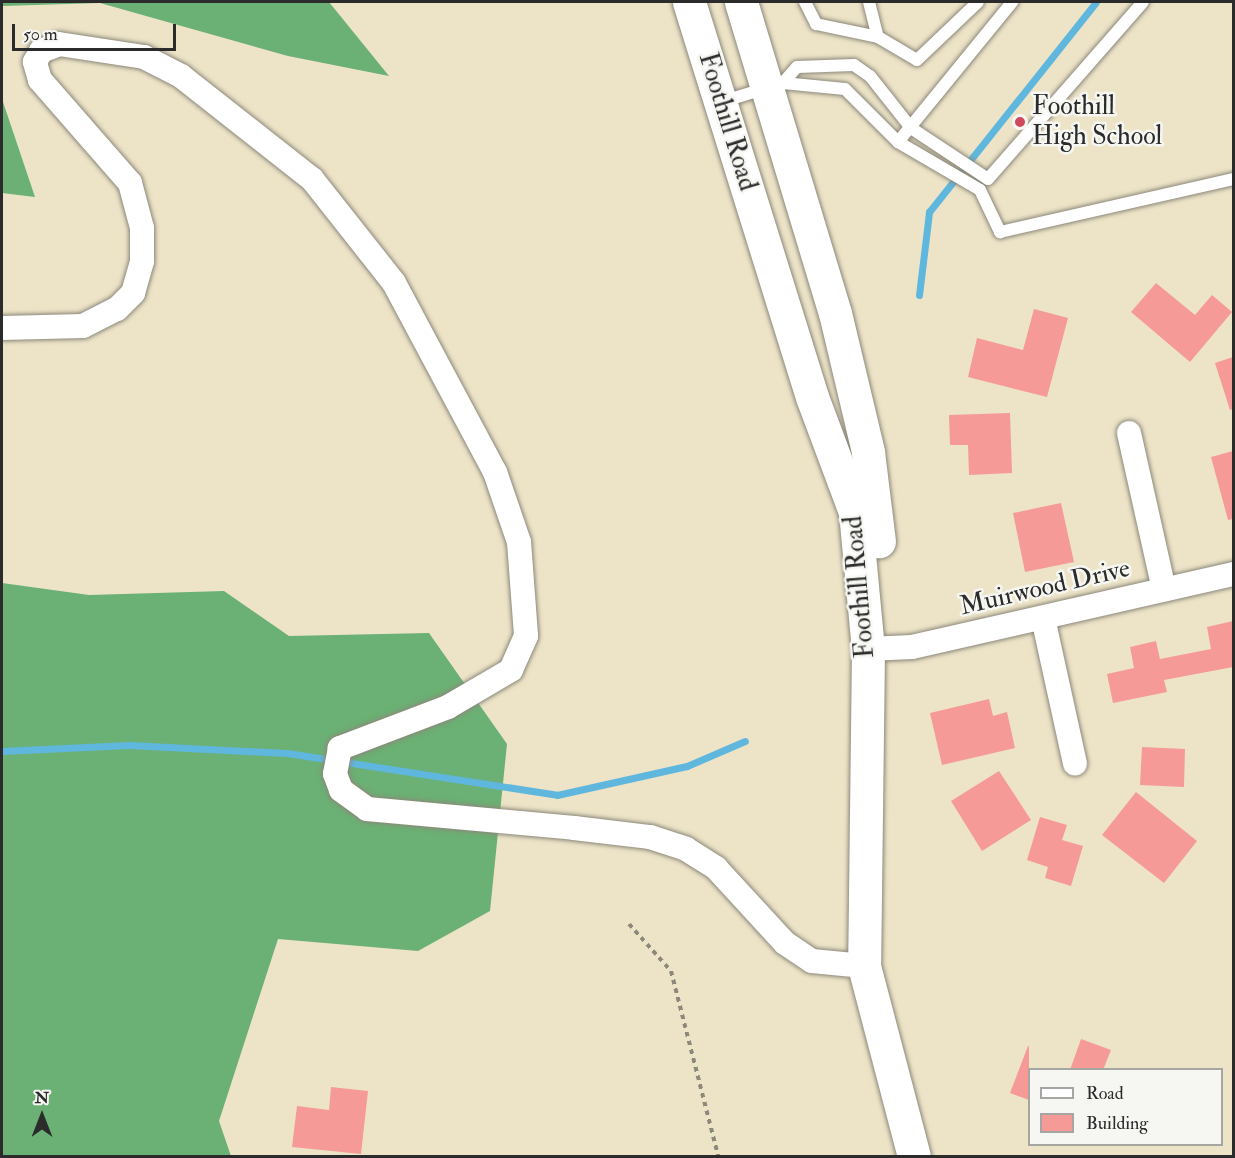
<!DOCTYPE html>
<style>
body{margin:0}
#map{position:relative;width:1235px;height:1158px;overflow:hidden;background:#ede4c8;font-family:"IM FELL Double Pica",serif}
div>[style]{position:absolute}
.forest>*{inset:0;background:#6bb074}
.stream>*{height:7px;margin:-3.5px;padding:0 3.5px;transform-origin:3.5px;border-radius:3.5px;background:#60b7dd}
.building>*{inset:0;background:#f59a96}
.path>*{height:4px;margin-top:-2px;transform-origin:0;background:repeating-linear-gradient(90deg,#8c887a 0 4.5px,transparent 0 9px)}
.roads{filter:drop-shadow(0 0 2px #8c887a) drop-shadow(0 0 2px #8c887a)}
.lane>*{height:12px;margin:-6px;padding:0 6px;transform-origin:6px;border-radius:6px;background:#fff}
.street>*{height:24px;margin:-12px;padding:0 12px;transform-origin:12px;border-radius:12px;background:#fff}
.secondary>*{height:33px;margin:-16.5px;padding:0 16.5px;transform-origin:16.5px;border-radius:16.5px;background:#fff}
.dots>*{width:16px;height:16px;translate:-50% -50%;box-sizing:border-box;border:3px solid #f6f6f2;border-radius:50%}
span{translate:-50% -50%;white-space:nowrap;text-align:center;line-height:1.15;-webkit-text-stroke:5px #f6f6f2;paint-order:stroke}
.poi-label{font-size:26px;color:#2b2b2b}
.left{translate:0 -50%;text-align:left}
.street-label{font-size:26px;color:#2b2b2b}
.frame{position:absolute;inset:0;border:3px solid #2b2b2b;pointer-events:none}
.legend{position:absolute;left:1028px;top:1068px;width:195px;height:78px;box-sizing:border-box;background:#f6f6f2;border:2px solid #a5a5a2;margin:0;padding:8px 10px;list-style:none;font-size:18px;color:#2b2b2b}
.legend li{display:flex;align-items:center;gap:12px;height:30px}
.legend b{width:30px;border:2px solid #a5a5a2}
.north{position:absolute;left:12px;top:1086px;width:60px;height:60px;-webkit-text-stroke:4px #f6f6f2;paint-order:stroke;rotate:0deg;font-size:16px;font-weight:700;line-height:24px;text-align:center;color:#2b2b2b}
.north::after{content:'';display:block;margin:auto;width:21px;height:27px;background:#2b2b2b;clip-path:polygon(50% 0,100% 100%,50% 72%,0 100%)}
.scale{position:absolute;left:12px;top:24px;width:164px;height:27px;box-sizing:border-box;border:3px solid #2b2b2b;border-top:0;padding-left:8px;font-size:18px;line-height:21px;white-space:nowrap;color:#2b2b2b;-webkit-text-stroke:4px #f6f6f2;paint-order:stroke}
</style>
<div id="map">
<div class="forest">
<div style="clip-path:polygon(2px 2px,329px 2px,389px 76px,288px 56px,100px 3px,2px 6px)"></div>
<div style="clip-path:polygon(2px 99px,35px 197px,2px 193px)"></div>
<div style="clip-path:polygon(2px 583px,89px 595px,224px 591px,289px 636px,429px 633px,507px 744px,490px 911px,418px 951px,278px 939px,219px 1121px,231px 1156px,2px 1156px)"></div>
</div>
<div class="stream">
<div style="left:919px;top:295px;width:84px;rotate:-83.1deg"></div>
<div style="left:929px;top:212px;width:268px;rotate:-51.5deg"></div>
<div style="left:2px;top:751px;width:127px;rotate:-2.7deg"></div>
<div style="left:129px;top:745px;width:158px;rotate:2.9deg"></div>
<div style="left:287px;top:753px;width:273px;rotate:8.8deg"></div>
<div style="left:557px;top:795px;width:133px;rotate:-12.6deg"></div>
<div style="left:687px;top:766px;width:63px;rotate:-23.3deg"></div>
</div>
<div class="building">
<div style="clip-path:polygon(1156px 283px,1195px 315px,1212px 295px,1232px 312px,1190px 362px,1131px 312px)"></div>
<div style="clip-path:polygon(1034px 309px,1068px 318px,1047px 397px,968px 377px,977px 338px,1023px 350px)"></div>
<div style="clip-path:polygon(1233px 357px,1233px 409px,1230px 410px,1215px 363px)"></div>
<div style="clip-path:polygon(1010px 413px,1012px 473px,969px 475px,968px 445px,950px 445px,949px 415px)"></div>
<div style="clip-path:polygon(1233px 451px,1233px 519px,1228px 520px,1211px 457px)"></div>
<div style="clip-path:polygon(1061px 503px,1074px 562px,1025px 572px,1013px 513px)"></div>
<div style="clip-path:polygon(1233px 621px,1233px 667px,1164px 680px,1167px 692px,1113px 703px,1107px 674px,1134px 668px,1130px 647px,1156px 641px,1160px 659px,1211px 649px,1207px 627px)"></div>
<div style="clip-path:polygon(989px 699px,993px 716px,1007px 712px,1015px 748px,942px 765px,930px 713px)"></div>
<div style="clip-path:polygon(1142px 747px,1185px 749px,1184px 787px,1140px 785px)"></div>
<div style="clip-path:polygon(999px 771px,1031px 820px,982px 851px,951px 801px)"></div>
<div style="clip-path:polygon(1136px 792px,1197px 841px,1164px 883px,1102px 835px)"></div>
<div style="clip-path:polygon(1040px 817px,1067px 825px,1062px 840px,1083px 846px,1071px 886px,1045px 878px,1048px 867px,1027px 860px)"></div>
<div style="clip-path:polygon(1081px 1039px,1111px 1050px,1103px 1070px,1070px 1070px)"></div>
<div style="clip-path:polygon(1028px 1046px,1029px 1046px,1029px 1100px,1010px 1093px)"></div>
<div style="clip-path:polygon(331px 1087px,368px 1091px,361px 1154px,292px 1147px,297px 1106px,329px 1110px)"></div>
</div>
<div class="path">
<div style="left:629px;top:924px;width:63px;rotate:48.2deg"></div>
<div style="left:671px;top:971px;width:191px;rotate:75.7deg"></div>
</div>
<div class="roads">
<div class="lane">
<div style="left:805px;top:2px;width:25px;rotate:63deg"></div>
<div style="left:816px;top:24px;width:63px;rotate:11.8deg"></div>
<div style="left:878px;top:37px;width:45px;rotate:30.5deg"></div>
<div style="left:917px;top:60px;width:84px;rotate:-43.6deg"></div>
<div style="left:869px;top:2px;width:36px;rotate:76deg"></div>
<div style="left:783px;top:83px;width:21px;rotate:-49deg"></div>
<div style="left:797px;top:67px;width:57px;rotate:-2deg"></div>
<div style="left:854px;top:65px;width:19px;rotate:35deg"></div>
<div style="left:870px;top:76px;width:66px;rotate:51.7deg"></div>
<div style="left:911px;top:128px;width:92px;rotate:33.5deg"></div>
<div style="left:988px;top:179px;width:235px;rotate:-48.8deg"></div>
<div style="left:721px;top:102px;width:65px;rotate:-17deg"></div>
<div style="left:783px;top:83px;width:62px;rotate:5.5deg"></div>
<div style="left:845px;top:89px;width:75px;rotate:45deg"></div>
<div style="left:898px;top:142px;width:95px;rotate:30.3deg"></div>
<div style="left:980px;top:190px;width:47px;rotate:64.5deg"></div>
<div style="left:1000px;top:232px;width:240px;rotate:-12.8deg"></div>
<div style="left:898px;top:142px;width:181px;rotate:-50.8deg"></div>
</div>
<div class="street">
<div style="left:2px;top:328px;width:81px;rotate:-1.4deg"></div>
<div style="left:83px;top:326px;width:38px;rotate:-27deg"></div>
<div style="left:117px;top:309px;width:23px;rotate:-45deg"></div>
<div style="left:133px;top:293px;width:33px;rotate:-74deg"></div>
<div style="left:142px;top:261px;width:33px;rotate:-90deg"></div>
<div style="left:142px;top:228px;width:47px;rotate:-104.9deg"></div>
<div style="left:130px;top:183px;width:137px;rotate:-131.1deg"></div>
<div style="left:40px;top:80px;width:19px;rotate:-106deg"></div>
<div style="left:35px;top:62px;width:13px;rotate:-61deg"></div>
<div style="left:41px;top:51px;width:19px;rotate:-21deg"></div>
<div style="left:59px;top:44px;width:86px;rotate:8.7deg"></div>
<div style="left:144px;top:57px;width:42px;rotate:27.2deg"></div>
<div style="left:181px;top:76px;width:167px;rotate:38.2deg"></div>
<div style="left:312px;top:179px;width:132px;rotate:51.7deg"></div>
<div style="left:394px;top:283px;width:214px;rotate:61.9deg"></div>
<div style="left:495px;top:472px;width:74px;rotate:71.1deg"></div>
<div style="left:519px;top:542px;width:94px;rotate:85.7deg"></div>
<div style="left:526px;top:636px;width:37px;rotate:114deg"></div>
<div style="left:511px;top:670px;width:73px;rotate:149.6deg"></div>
<div style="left:448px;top:707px;width:116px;rotate:159.2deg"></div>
<div style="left:340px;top:748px;width:26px;rotate:101deg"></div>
<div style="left:335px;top:774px;width:17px;rotate:69deg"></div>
<div style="left:341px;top:790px;width:32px;rotate:36deg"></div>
<div style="left:367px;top:809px;width:208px;rotate:5.2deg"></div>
<div style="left:574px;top:828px;width:77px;rotate:6.8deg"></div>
<div style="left:650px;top:837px;width:38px;rotate:18deg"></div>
<div style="left:686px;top:849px;width:36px;rotate:32deg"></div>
<div style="left:716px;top:868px;width:102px;rotate:47.4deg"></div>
<div style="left:785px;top:943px;width:32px;rotate:34deg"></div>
<div style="left:812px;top:961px;width:52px;rotate:5.5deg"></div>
<div style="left:1129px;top:433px;width:160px;rotate:77.4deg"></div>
<div style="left:1043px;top:618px;width:149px;rotate:77.6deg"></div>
<div style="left:868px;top:649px;width:44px;rotate:-2.6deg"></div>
<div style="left:912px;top:647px;width:330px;rotate:-12.8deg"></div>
</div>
<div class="secondary">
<div style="left:689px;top:2px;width:414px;rotate:72.7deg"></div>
<div style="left:812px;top:397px;width:123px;rotate:69.5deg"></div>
<div style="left:855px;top:512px;width:138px;rotate:84.6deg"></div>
<div style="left:868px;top:649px;width:317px;rotate:90.7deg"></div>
<div style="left:864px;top:966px;width:196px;rotate:75.3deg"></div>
<div style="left:741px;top:2px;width:325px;rotate:73.2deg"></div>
<div style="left:835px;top:313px;width:143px;rotate:76.6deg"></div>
<div style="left:868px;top:452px;width:90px;rotate:83deg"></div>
</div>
</div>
<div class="dots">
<div style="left:1020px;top:122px;background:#d1495b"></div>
</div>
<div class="poi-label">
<span class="left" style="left:1032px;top:122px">Foothill<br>High School</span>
</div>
<div class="street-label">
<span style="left:727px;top:122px;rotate:73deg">Foothill Road</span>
<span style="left:860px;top:587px;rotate:-95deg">Foothill Road</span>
<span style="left:1045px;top:588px;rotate:-13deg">Muirwood Drive</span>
</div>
<div class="frame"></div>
<ul class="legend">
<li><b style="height:8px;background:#fff"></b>Road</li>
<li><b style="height:16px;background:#f59a96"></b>Building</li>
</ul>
<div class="north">N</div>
<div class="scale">50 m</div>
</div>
